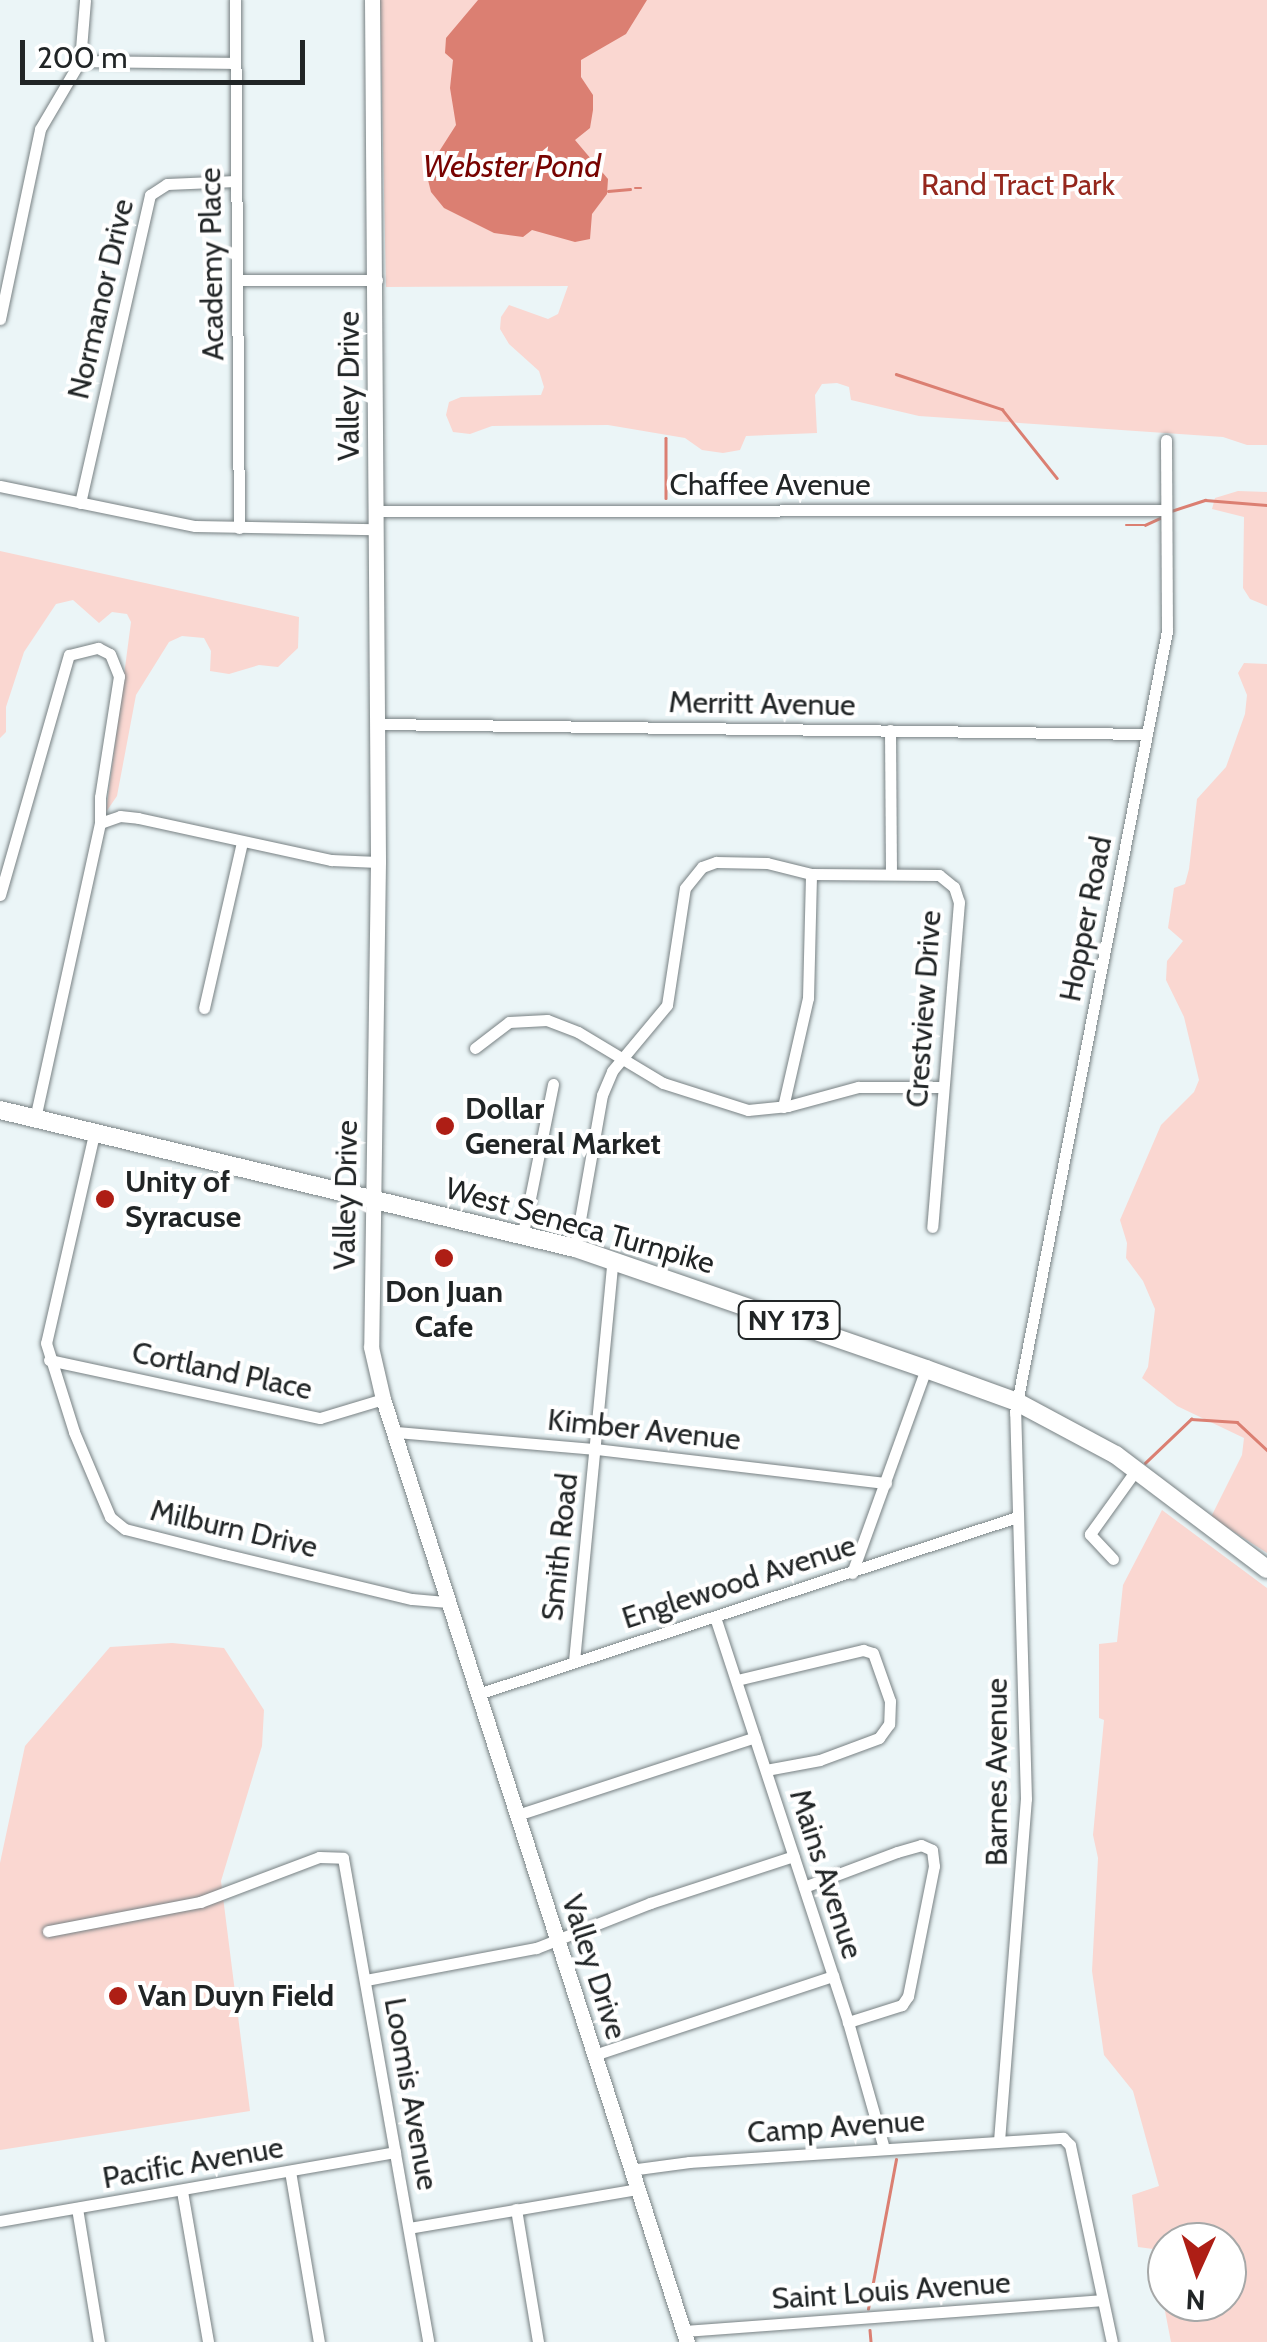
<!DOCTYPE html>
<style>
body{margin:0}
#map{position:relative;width:1267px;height:2342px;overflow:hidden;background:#ebf5f7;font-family:Cabin,sans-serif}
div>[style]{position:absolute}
.green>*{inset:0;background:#fad7d1}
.water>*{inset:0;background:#db7f72}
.stream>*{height:2.5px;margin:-1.25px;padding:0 1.25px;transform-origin:1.25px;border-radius:1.25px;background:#db7f72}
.roads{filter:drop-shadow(0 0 2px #788183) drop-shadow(0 0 2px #788183)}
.minor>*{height:11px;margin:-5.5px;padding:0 5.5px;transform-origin:5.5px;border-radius:5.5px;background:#fff}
.secondary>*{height:15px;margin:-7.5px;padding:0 7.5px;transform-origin:7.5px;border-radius:7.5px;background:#fff}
.primary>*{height:18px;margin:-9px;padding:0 9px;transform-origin:9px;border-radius:9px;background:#fff}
.dots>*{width:28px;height:28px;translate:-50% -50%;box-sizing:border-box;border:5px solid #fff;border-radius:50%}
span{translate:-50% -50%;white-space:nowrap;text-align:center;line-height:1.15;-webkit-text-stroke:8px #fff;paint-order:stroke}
.shield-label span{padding:2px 8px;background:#fff;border:2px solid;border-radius:8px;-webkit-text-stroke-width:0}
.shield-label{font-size:28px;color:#212526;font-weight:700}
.park-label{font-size:30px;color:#95271d}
.street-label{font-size:30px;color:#212526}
.poi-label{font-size:30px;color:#212526;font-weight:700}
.left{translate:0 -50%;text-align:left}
.water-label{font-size:32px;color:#780301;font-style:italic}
.north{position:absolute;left:1147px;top:2222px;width:100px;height:100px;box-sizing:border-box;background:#fff;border:2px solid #a6a8a8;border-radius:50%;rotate:183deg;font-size:28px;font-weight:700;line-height:40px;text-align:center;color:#212526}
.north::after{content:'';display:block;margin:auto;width:35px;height:45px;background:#ae1e15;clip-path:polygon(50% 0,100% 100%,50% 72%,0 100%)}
.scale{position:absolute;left:20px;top:40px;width:285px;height:45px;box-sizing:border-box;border:5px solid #212526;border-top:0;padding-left:12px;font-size:30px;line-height:35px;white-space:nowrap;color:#212526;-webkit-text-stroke:8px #fff;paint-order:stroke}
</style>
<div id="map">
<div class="green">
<div style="clip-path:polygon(380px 0,1267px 0,1267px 445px,1247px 445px,1223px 437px,919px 416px,851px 400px,849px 387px,837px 383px,822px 384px,815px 395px,817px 433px,746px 436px,740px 450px,723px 453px,702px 450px,685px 438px,608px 425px,492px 426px,470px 434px,453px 432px,446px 415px,449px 402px,461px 397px,541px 395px,544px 387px,539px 371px,509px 344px,500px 329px,501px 317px,509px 305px,548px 319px,558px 314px,568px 286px,386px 287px)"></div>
<div style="clip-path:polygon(1238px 491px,1267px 492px,1267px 606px,1250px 599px,1243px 588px,1244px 517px,1212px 509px,1215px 498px)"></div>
<div style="clip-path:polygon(0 551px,299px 617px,298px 648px,278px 667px,259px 665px,229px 674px,210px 671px,211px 651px,204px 638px,182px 636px,169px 642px,136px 695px,117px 796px,106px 812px,131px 622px,127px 614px,112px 612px,99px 623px,73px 600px,56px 604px,24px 652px,6px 707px,6px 732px,0 738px)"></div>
<div style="clip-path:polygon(1244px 663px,1267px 664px,1267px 1553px,1211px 1517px,1242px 1455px,1244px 1438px,1177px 1406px,1142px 1378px,1148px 1367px,1155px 1309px,1143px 1281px,1126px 1258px,1127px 1243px,1120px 1220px,1161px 1125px,1194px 1092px,1199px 1080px,1184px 1017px,1166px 980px,1167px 961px,1183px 941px,1168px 928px,1174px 888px,1185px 884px,1189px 869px,1197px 799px,1226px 767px,1245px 714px,1247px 695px,1238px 673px)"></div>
<div style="clip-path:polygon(evenodd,1162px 1510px,1267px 1588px,1267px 2342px,1171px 2342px,1153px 2249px,1138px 2247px,1132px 2195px,1159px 2186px,1133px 2091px,1104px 2055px,1092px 1971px,1098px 1858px,1093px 1835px,1104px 1720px,1099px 1718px,1099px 1644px,1117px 1642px,1123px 1585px,1162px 1510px,1227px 2242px,1227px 2302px,1167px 2302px,1167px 2242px,1227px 2242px)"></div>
<div style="clip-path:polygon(172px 1643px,224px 1648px,264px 1710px,262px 1746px,221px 1881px,250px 2111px,0 2150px,0 1863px,25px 1746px,110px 1647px)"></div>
</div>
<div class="water">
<div style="clip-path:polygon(478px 0,647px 0,626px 34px,581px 60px,581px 77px,593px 95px,593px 110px,590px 128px,575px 140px,608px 179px,607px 194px,592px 214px,590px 239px,575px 242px,532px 230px,523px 237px,494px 233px,444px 208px,431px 192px,426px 172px,456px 125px,450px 88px,453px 60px,445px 53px,446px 38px)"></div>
</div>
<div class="stream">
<div style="left:635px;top:188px;width:6px"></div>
<div style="left:608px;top:191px;width:22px;rotate:-5deg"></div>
<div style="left:896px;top:374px;width:112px;rotate:18.3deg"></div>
<div style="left:1002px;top:409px;width:88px;rotate:51.4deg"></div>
<div style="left:666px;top:438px;width:60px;rotate:90deg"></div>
<div style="left:1171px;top:511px;width:36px;rotate:-18deg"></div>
<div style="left:1205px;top:500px;width:62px;rotate:4.6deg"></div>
<div style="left:1126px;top:525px;width:19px"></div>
<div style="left:1145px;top:525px;width:17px;rotate:-25deg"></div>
<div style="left:1145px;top:1463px;width:64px;rotate:-43.7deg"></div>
<div style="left:1191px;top:1419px;width:46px;rotate:3.7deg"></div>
<div style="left:1237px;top:1422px;width:41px;rotate:43deg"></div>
<div style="left:868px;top:2309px;width:152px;rotate:-79.4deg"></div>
<div style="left:870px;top:2330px;width:12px;rotate:85deg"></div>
</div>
<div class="roads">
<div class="minor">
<div style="left:235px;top:0;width:528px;rotate:89.57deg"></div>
<div style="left:80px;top:61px;width:155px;rotate:0.7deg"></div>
<div style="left:238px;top:280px;width:139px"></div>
<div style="left:0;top:319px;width:194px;rotate:-78.1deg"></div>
<div style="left:40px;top:129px;width:79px;rotate:-59.5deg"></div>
<div style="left:80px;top:61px;width:61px;rotate:-85.3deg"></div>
<div style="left:0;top:486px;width:199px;rotate:11.6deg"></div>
<div style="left:195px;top:526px;width:180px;rotate:1deg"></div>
<div style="left:80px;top:503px;width:316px;rotate:-77.2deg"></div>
<div style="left:150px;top:195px;width:20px;rotate:-33deg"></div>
<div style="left:167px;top:184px;width:69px;rotate:-2.5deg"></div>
<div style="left:376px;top:511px;width:789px;rotate:-0.07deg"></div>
<div style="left:376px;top:724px;width:771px;rotate:0.74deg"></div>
<div style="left:890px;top:730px;width:144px;rotate:89.6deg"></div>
<div style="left:100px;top:823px;width:21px;rotate:-19deg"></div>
<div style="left:120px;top:816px;width:18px;rotate:6deg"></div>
<div style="left:138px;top:818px;width:198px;rotate:12.3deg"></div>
<div style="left:331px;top:860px;width:47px;rotate:2.4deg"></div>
<div style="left:0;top:895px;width:250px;rotate:-74deg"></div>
<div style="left:69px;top:655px;width:30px;rotate:-14deg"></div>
<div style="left:98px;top:648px;width:13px;rotate:27deg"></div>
<div style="left:110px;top:654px;width:24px;rotate:68deg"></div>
<div style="left:119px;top:676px;width:122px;rotate:98.9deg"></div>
<div style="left:100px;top:797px;width:26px;rotate:90deg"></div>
<div style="left:100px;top:823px;width:303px;rotate:102.4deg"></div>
<div style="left:204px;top:1008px;width:170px;rotate:-77.1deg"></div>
<div style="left:475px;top:1048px;width:43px;rotate:-37.4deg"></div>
<div style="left:509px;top:1022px;width:38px;rotate:-3deg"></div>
<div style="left:547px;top:1020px;width:33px;rotate:21deg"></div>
<div style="left:578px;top:1032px;width:99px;rotate:31deg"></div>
<div style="left:663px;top:1083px;width:89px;rotate:17.6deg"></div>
<div style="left:748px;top:1110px;width:40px;rotate:-5.7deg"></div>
<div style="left:788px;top:1106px;width:73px;rotate:-15.2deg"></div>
<div style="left:858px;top:1087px;width:85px"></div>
<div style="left:783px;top:1107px;width:112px;rotate:-77.1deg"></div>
<div style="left:808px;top:998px;width:124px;rotate:-88.6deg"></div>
<div style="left:94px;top:1134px;width:214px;rotate:102.9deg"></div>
<div style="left:46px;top:1343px;width:93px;rotate:72.5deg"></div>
<div style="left:74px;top:1432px;width:92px;rotate:67deg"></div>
<div style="left:110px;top:1517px;width:19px;rotate:39deg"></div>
<div style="left:125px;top:1529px;width:102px;rotate:14.2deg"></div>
<div style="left:224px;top:1554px;width:193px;rotate:13.5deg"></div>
<div style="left:412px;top:1599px;width:36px;rotate:5deg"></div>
<div style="left:523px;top:1233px;width:152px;rotate:-78.6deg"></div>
<div style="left:575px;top:1248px;width:155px;rotate:-80deg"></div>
<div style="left:602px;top:1095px;width:26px;rotate:-67deg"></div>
<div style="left:612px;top:1071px;width:86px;rotate:-50.2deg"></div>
<div style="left:667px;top:1005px;width:118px;rotate:-81.3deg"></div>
<div style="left:685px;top:888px;width:27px;rotate:-51deg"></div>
<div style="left:702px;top:867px;width:15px;rotate:-20deg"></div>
<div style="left:716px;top:862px;width:51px;rotate:1.1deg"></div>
<div style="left:767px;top:863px;width:45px;rotate:14deg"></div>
<div style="left:811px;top:874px;width:128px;rotate:0.4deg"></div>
<div style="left:939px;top:875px;width:19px;rotate:39deg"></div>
<div style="left:954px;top:887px;width:16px;rotate:72deg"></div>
<div style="left:959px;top:902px;width:326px;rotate:94.7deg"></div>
<div style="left:49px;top:1360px;width:277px;rotate:12.1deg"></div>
<div style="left:320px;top:1418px;width:66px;rotate:-16.8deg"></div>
<div style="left:396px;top:1432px;width:201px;rotate:4.9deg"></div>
<div style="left:596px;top:1449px;width:292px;rotate:6.7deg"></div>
<div style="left:1113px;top:1559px;width:34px;rotate:-133deg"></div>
<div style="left:1090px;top:1534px;width:79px;rotate:-54.3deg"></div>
<div style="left:852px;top:1573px;width:217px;rotate:-70.1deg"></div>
<div style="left:715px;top:1617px;width:426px;rotate:71.8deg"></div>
<div style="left:848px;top:2022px;width:131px;rotate:74.1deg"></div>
<div style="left:574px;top:1661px;width:404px;rotate:-84.5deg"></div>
<div style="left:737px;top:1680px;width:130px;rotate:-13.4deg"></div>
<div style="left:863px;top:1650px;width:10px;rotate:17deg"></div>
<div style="left:873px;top:1653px;width:51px;rotate:70.5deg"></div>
<div style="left:890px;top:1701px;width:23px;rotate:92deg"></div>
<div style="left:889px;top:1724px;width:17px;rotate:126deg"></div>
<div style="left:879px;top:1738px;width:63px;rotate:159.6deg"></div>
<div style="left:820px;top:1760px;width:55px;rotate:169.5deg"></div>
<div style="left:478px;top:1694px;width:567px;rotate:-18.18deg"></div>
<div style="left:517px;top:1815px;width:250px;rotate:-18.1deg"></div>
<div style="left:804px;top:1887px;width:99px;rotate:-20.6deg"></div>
<div style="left:897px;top:1852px;width:25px;rotate:-16deg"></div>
<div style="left:921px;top:1845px;width:12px;rotate:24deg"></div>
<div style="left:932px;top:1850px;width:16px;rotate:83deg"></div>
<div style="left:934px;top:1866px;width:133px;rotate:101.3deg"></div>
<div style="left:908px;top:1996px;width:11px;rotate:124deg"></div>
<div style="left:902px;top:2005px;width:57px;rotate:162.5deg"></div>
<div style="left:48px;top:1931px;width:155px;rotate:-10.8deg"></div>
<div style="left:200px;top:1902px;width:127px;rotate:-20.7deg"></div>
<div style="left:319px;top:1857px;width:24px;rotate:2deg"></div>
<div style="left:343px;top:1858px;width:491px;rotate:80deg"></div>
<div style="left:366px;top:1980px;width:173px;rotate:-10.7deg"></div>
<div style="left:536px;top:1948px;width:123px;rotate:-21.5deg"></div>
<div style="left:650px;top:1903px;width:151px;rotate:-18.1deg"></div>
<div style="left:594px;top:2055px;width:252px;rotate:-18.3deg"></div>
<div style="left:999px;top:2141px;width:343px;rotate:-85.5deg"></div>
<div style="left:1026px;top:1799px;width:386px;rotate:-91.6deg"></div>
<div style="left:1015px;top:1413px;width:797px;rotate:-79deg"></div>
<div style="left:1167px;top:631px;width:191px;rotate:-90.3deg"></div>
<div style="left:630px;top:2170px;width:60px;rotate:-7.7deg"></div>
<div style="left:689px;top:2162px;width:375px;rotate:-3.7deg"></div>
<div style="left:1063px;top:2138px;width:10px;rotate:45deg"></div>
<div style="left:1070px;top:2145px;width:201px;rotate:78deg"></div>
<div style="left:290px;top:2171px;width:173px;rotate:80.4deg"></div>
<div style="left:182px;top:2191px;width:153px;rotate:80.2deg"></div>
<div style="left:77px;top:2208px;width:136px;rotate:80.7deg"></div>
<div style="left:516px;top:2209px;width:135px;rotate:80.6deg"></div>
<div style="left:0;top:2221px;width:401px;rotate:-9.9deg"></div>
<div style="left:409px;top:2228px;width:230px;rotate:-9.7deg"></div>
<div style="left:683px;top:2331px;width:420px;rotate:-4.2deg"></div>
</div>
<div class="secondary">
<div style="left:372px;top:0;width:862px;rotate:89.6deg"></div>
<div style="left:378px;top:862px;width:485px;rotate:90.8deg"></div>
<div style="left:371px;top:1347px;width:53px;rotate:77deg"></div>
<div style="left:383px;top:1399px;width:991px;rotate:72.13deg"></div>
</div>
<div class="primary">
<div style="left:0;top:1110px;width:591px;rotate:13.5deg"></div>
<div style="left:575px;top:1248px;width:371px;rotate:19deg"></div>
<div style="left:926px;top:1369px;width:97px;rotate:19.9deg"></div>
<div style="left:1017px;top:1402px;width:112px;rotate:28.2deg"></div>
<div style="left:1116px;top:1455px;width:189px;rotate:37.1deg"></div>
</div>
</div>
<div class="dots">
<div style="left:445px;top:1126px;background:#ae1e15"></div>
<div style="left:105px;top:1199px;background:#ae1e15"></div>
<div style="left:444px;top:1258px;background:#ae1e15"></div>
<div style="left:118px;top:1996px;background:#ae1e15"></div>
</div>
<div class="shield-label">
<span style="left:789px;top:1320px">NY 173</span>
</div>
<div class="park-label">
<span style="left:1018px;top:185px">Rand Tract Park</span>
</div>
<div class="street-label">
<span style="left:212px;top:264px;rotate:-91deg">Academy Place</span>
<span style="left:101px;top:299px;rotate:-77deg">Normanor Drive</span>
<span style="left:349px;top:386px;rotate:-90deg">Valley Drive</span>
<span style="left:770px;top:485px">Chaffee Avenue</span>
<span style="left:762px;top:704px;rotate:1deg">Merritt Avenue</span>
<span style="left:1086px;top:919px;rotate:-79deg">Hopper Road</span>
<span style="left:924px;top:1009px;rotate:-86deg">Crestview Drive</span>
<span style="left:346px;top:1195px;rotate:-89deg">Valley Drive</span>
<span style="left:580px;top:1226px;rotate:16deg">West Seneca Turnpike</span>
<span style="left:222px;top:1371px;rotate:12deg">Cortland Place</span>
<span style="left:644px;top:1430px;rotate:6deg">Kimber Avenue</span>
<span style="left:234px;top:1529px;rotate:13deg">Milburn Drive</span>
<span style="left:560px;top:1547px;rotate:-84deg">Smith Road</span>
<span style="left:739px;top:1582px;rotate:-18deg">Englewood Avenue</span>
<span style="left:997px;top:1772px;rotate:-90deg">Barnes Avenue</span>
<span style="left:826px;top:1874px;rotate:72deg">Mains Avenue</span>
<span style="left:594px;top:1967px;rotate:72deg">Valley Drive</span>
<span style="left:411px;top:2094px;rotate:80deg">Loomis Avenue</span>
<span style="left:836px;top:2127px;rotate:-4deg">Camp Avenue</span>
<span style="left:193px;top:2163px;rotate:-10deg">Pacific Avenue</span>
<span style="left:891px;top:2291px;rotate:-4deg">Saint Louis Avenue</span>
</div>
<div class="poi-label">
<span class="left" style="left:465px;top:1126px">Dollar<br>General Market</span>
<span class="left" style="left:125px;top:1199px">Unity of<br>Syracuse</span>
<span style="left:444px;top:1309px">Don Juan<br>Cafe</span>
<span class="left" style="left:138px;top:1996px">Van Duyn Field</span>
</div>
<div class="water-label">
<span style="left:512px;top:166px">Webster Pond</span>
</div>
<div class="north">N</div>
<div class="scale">200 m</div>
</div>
